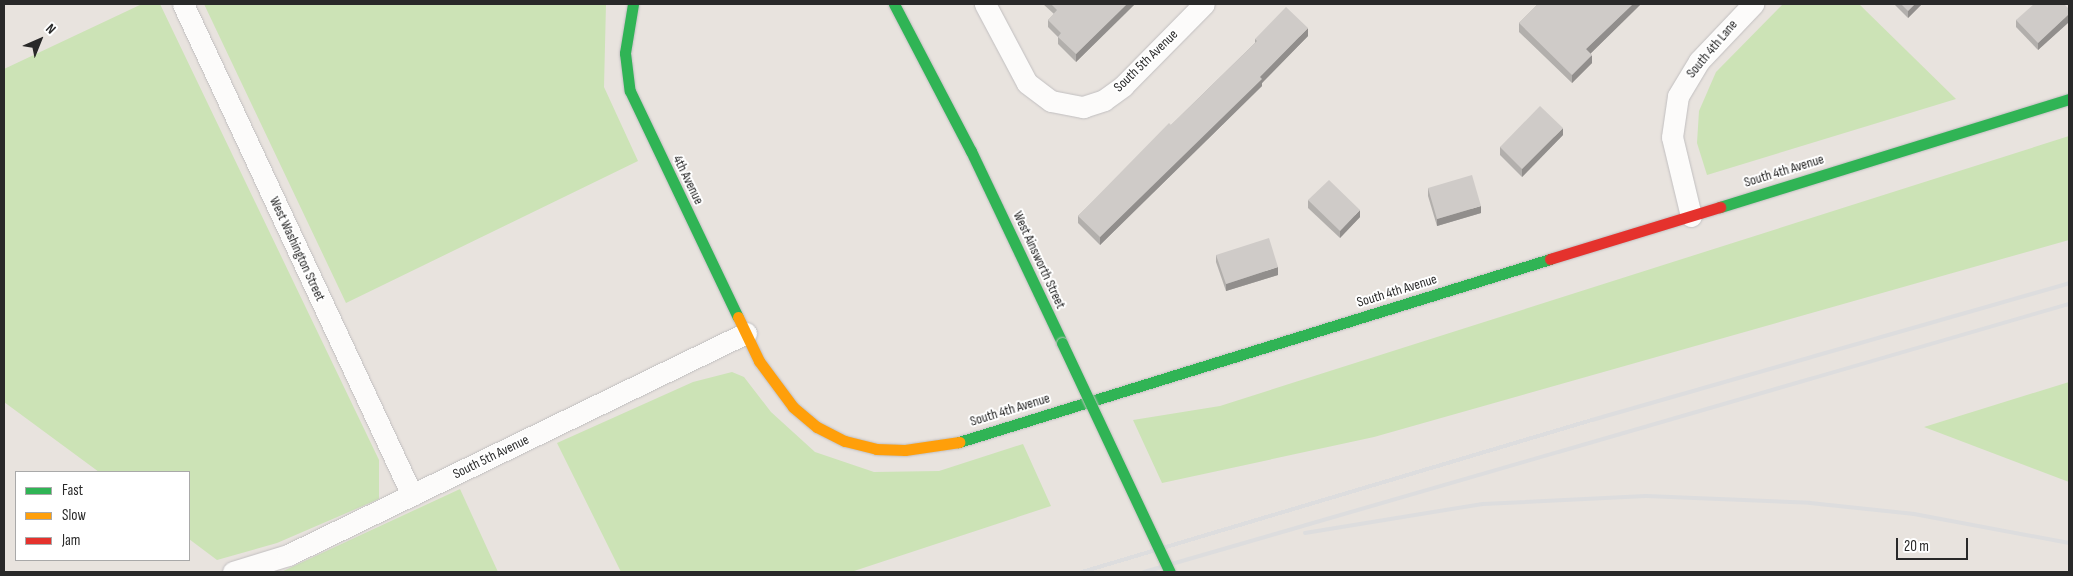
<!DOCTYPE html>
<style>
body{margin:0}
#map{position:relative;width:2073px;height:576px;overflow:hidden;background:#e8e3de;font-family:"Sofia Sans Condensed",sans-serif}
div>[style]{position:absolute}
.green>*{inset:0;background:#cce3b6}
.roads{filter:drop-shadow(0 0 1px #c1bfc0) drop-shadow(0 0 1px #c1bfc0)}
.street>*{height:21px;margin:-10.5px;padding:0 10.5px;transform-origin:10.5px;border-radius:10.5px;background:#fcfbfa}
.fast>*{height:11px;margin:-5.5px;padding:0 5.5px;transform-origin:5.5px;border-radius:5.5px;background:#30b455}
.slow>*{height:11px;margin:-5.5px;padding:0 5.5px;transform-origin:5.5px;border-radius:5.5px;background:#ff9f0a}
.jam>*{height:11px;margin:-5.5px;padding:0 5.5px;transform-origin:5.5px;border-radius:5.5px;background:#e5322d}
.rail>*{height:4px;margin:-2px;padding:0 2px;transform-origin:2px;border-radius:2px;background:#ddddde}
.bridges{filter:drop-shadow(0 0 1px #c4c2c0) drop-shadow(0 0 1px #c4c2c0)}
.fast-bridge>*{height:11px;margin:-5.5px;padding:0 5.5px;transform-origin:5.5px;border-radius:5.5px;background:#30b455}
.wall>*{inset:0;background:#b2afac}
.shaded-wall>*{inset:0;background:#918e8c}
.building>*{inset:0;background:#cfcbc8}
span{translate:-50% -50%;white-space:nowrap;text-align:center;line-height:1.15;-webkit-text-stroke:4px #fff;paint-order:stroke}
.street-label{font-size:14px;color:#292929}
.frame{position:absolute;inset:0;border:5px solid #292929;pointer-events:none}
.legend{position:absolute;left:15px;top:471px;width:175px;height:90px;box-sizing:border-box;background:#fff;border:1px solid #a9a9a9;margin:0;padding:6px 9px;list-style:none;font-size:15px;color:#292929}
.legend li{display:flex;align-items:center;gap:10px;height:25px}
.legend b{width:25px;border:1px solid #a9a9a9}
.north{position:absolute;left:15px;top:15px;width:50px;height:50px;-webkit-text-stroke:4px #fff;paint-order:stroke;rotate:44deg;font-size:14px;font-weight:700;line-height:20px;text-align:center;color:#292929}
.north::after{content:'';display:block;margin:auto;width:18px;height:22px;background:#292929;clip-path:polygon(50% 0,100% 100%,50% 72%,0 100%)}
.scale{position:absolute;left:1896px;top:538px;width:72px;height:22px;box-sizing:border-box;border:2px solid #292929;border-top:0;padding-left:6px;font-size:15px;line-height:18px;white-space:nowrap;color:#292929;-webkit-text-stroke:4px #fff;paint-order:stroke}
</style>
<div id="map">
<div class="green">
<div style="clip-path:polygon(142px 4px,160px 4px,379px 460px,379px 499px,277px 543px,217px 560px,189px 539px,189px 472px,99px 472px,4px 402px,4px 69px)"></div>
<div style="clip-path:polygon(204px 4px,606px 4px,604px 87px,638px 161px,346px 303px)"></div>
<div style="clip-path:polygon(1783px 4px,1859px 4px,1956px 99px,1707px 175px,1697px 143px,1699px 111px,1716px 72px)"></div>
<div style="clip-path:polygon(2069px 136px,2069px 240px,1374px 437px,1162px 483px,1133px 420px,1220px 406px)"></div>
<div style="clip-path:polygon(732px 372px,744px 377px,771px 412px,815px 452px,874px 472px,939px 471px,1023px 444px,1051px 506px,851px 572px,621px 572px,557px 443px,693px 382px)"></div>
<div style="clip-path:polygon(2069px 382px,2069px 482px,1924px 427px)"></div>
<div style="clip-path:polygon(460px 489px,498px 572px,281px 572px)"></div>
</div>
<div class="roads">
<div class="street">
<div style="left:183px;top:4px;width:542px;rotate:65deg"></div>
<div style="left:985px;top:4px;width:89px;rotate:62deg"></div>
<div style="left:1027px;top:83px;width:30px;rotate:37deg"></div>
<div style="left:1051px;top:101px;width:33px;rotate:11deg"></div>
<div style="left:1083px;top:107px;width:22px;rotate:-18deg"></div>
<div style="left:1104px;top:100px;width:24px;rotate:-36deg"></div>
<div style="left:1123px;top:86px;width:115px;rotate:-45.4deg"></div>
<div style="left:1691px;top:216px;width:81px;rotate:-103.5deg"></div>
<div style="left:1672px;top:137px;width:41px;rotate:-81.7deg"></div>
<div style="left:1678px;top:96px;width:41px;rotate:-59deg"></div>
<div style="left:1699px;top:61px;width:79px;rotate:-46.5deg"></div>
<div style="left:233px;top:572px;width:58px;rotate:-17.2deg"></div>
<div style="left:288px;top:555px;width:509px;rotate:-25.86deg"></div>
</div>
<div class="fast">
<div style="left:633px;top:4px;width:50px;rotate:99.3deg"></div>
<div style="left:625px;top:53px;width:38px;rotate:83deg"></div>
<div style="left:630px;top:91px;width:250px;rotate:64.5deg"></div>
<div style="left:894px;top:4px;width:166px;rotate:62.4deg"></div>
<div style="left:971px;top:151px;width:212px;rotate:64.6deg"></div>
<div style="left:1720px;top:207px;width:365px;rotate:-17.2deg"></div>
<div style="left:959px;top:442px;width:619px;rotate:-17.2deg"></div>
</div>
<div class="slow">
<div style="left:738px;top:317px;width:49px;rotate:64.5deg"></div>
<div style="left:759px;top:361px;width:57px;rotate:53.5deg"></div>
<div style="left:793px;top:407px;width:31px;rotate:40deg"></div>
<div style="left:817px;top:427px;width:31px;rotate:27deg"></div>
<div style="left:845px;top:441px;width:32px;rotate:14deg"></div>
<div style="left:876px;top:449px;width:29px;rotate:2deg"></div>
<div style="left:905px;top:450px;width:55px;rotate:-8.4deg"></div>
</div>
<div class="jam">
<div style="left:1550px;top:259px;width:178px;rotate:-17deg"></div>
</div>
</div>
<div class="rail">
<div style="left:1305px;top:533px;width:180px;rotate:-9.3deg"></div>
<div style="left:1483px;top:504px;width:163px;rotate:-2.8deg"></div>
<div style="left:1646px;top:496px;width:164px;rotate:2.4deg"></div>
<div style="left:1810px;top:503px;width:105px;rotate:6deg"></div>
<div style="left:1914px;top:514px;width:158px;rotate:10.6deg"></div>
<div style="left:1082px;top:572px;width:532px;rotate:-16.6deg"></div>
<div style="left:1592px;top:420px;width:496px;rotate:-16deg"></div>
<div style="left:1144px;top:572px;width:963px;rotate:-16.16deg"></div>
</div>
<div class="bridges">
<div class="fast-bridge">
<div style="left:1062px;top:343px;width:253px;rotate:64.8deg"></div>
</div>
</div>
<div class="wall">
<div style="clip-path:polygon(1043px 4px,1135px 4px,1076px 62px,1058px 44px,1058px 37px,1048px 27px,1048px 20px,1054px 14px)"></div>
<div style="clip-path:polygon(1538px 4px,1641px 4px,1591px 53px,1592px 63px,1572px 83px,1519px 32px,1519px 23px)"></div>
<div style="clip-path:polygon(1894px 4px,1922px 4px,1908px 18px)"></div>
<div style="clip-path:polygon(2069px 9px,2069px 22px,2038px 50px,2016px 27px,2016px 20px)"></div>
<div style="clip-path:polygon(1308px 36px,1262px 83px,1262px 86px,1100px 245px,1078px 223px,1078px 216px,1255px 43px,1255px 39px)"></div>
<div style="clip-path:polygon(1563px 135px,1522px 177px,1500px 155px,1500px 147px)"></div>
<div style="clip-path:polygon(1428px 188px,1481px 213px,1437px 226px,1428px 196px)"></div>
<div style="clip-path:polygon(1308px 200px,1360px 217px,1340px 238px,1308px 208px)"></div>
<div style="clip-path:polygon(1216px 255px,1278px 275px,1226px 291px,1216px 262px)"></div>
</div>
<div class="shaded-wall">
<div style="clip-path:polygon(1127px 4px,1135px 4px,1076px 62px,1076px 54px)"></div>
<div style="clip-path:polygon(1633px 4px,1641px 4px,1586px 58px,1586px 49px)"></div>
<div style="clip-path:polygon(1915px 4px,1922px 4px,1908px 18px,1908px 11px)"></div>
<div style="clip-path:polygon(2069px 14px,2069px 22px,2038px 50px,2038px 43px)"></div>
<div style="clip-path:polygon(1308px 28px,1308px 36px,1262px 83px,1262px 86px,1100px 245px,1100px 237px)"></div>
<div style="clip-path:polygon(1592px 55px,1592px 63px,1572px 83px,1572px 75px)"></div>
<div style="clip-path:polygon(1563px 128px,1563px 135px,1522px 177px,1522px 169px)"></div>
<div style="clip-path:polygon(1481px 206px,1481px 213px,1437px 226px,1437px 219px)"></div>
<div style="clip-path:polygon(1360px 210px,1360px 217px,1340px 238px,1340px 231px)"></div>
<div style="clip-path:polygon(1278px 267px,1278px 275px,1226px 291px,1226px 284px)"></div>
</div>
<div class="building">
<div style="clip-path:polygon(1051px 4px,1127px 4px,1076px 54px,1058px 37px,1061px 33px,1048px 20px,1057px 10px)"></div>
<div style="clip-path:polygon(1538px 4px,1633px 4px,1586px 49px,1592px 55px,1572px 75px,1519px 23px)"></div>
<div style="clip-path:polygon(1901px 4px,1915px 4px,1908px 11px)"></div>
<div style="clip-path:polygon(2034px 4px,2064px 4px,2069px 9px,2069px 14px,2038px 43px,2016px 20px)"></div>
<div style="clip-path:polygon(1286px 7px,1308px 28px,1260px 77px,1262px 79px,1100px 237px,1078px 216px,1169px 123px,1171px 125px,1257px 41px,1255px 39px)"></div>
<div style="clip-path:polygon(1540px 106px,1563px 128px,1522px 169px,1500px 147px)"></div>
<div style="clip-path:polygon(1472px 175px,1481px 206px,1437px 219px,1428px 188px)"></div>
<div style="clip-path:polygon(1329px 180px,1360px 210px,1340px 231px,1308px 200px)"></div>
<div style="clip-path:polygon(1269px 238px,1278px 267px,1226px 284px,1216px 255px)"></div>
</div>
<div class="street-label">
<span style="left:1712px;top:49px;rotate:-50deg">South 4th Lane</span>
<span style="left:1146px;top:61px;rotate:-44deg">South 5th Avenue</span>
<span style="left:1784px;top:171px;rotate:-17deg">South 4th Avenue</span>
<span style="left:688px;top:180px;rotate:64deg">4th Avenue</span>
<span style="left:297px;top:249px;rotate:65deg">West Washington Street</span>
<span style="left:1039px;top:260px;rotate:65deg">West Ainsworth Street</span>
<span style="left:1397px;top:291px;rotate:-17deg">South 4th Avenue</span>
<span style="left:1010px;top:410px;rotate:-17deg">South 4th Avenue</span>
<span style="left:491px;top:457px;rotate:-26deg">South 5th Avenue</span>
</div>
<div class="frame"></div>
<ul class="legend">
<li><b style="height:6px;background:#30b455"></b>Fast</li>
<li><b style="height:6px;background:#ff9f0a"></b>Slow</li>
<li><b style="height:6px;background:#e5322d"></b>Jam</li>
</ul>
<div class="north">N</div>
<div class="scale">20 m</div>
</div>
